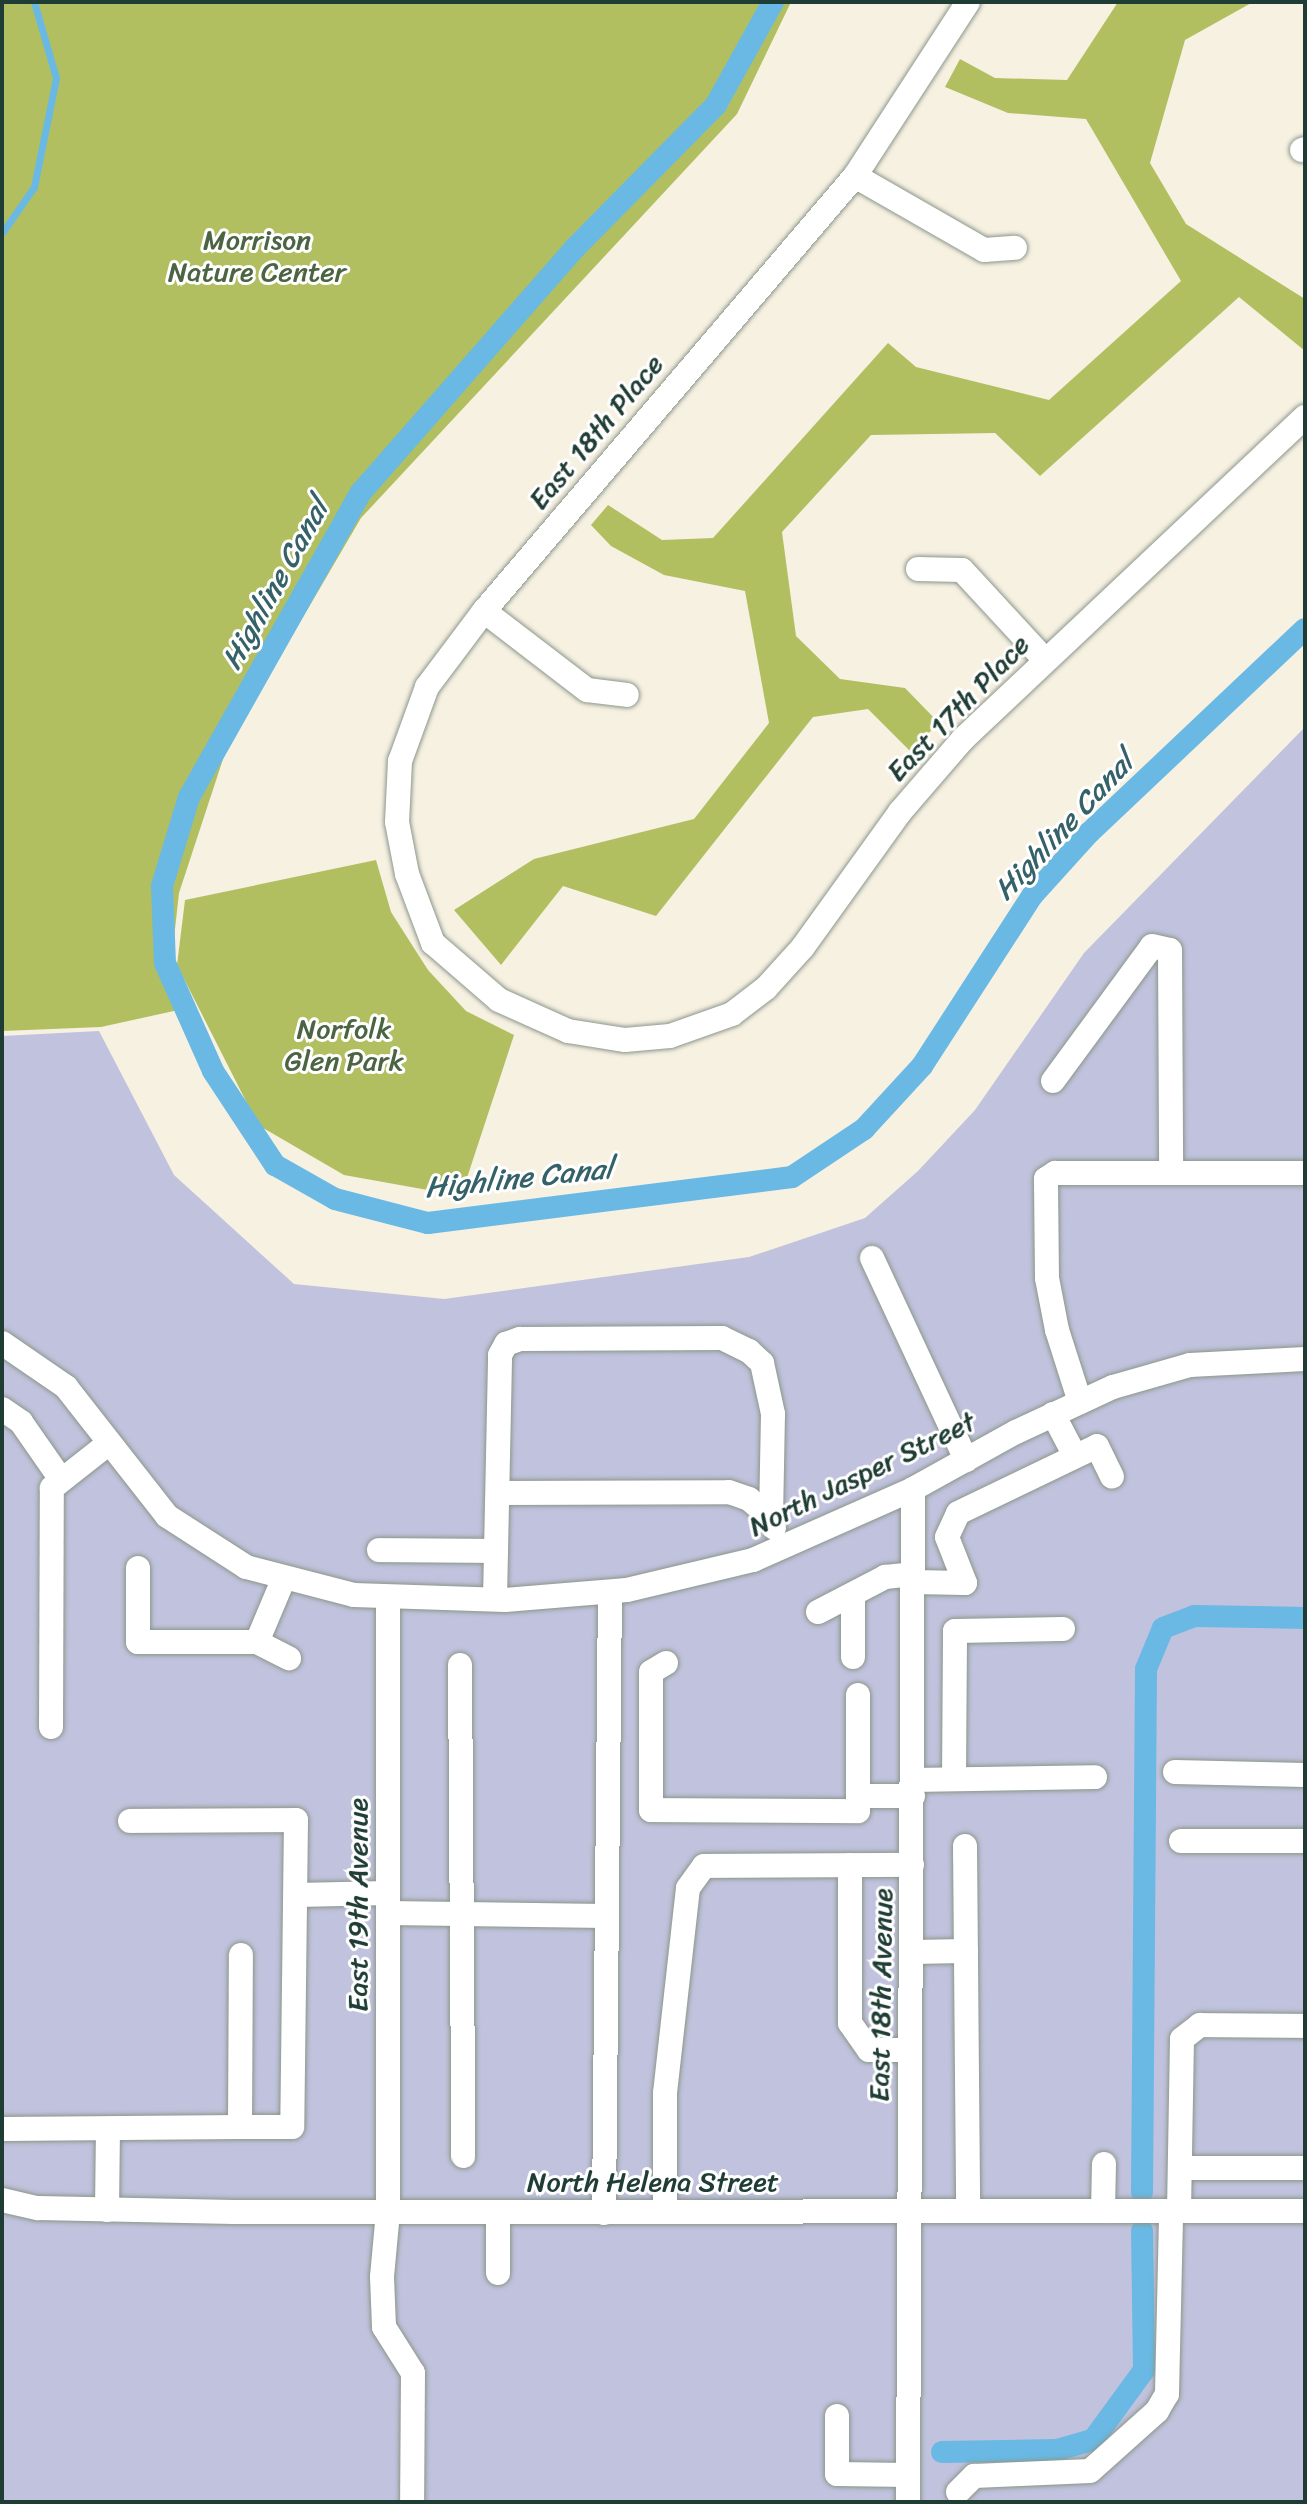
<!DOCTYPE html>
<style>
body{margin:0}
#map{position:relative;width:1307px;height:2504px;overflow:hidden;background:#f7f1e2;font-family:Sriracha,sans-serif}
div>[style]{position:absolute}
.industrial>*{inset:0;background:#c1c2dd}
.green>*{inset:0;background:#b1bf61}
.stream>*{height:7px;margin:-3.5px;padding:0 3.5px;transform-origin:3.5px;border-radius:3.5px;background:#69b9e4}
.canal>*{height:22px;margin:-11px;padding:0 11px;transform-origin:11px;border-radius:11px;background:#69b9e4}
.roads{filter:drop-shadow(0 0 2px #8b978b) drop-shadow(0 0 2px #8b978b)}
.minor>*{height:24px;margin:-12px;padding:0 12px;transform-origin:12px;border-radius:12px;background:#fff}
span{translate:-50% -50%;white-space:nowrap;text-align:center;line-height:1.15;-webkit-text-stroke:6px #fff;paint-order:stroke}
.park-label{font-size:28px;color:#4b6442}
.street-label{font-size:28px;color:#1f3d34}
.water-label{font-size:30px;color:#356269;font-style:italic}
.frame{position:absolute;inset:0;border:4px solid #1f3d34;pointer-events:none}
</style>
<div id="map">
<div class="industrial">
<div style="clip-path:polygon(1305px 727px,1305px 2502px,2px 2502px,2px 1036px,99px 1031px,174px 1175px,294px 1284px,444px 1299px,749px 1257px,865px 1218px,918px 1171px,975px 1110px,1084px 953px)"></div>
</div>
<div class="green">
<div style="clip-path:polygon(2px 2px,791px 2px,737px 114px,361px 518px,227px 747px,179px 893px,171px 965px,192px 1007px,101px 1027px,2px 1031px)"></div>
<div style="clip-path:polygon(1118px 2px,1253px 2px,1185px 40px,1150px 163px,1186px 224px,1305px 299px,1305px 351px,1239px 297px,1040px 476px,995px 433px,871px 435px,782px 532px,796px 636px,840px 679px,905px 688px,939px 723px,910px 751px,868px 709px,813px 717px,656px 916px,563px 886px,501px 965px,454px 910px,534px 859px,694px 819px,769px 723px,745px 591px,664px 575px,611px 546px,591px 525px,608px 505px,662px 540px,713px 538px,888px 343px,916px 367px,1049px 400px,1181px 281px,1086px 119px,1008px 113px,945px 87px,960px 59px,995px 78px,1067px 80px)"></div>
<div style="clip-path:polygon(376px 860px,391px 912px,428px 970px,466px 1011px,514px 1035px,461px 1196px,344px 1175px,258px 1125px,177px 965px,185px 900px)"></div>
</div>
<div class="stream">
<div style="left:2px;top:233px;width:56px;rotate:-55.2deg"></div>
<div style="left:34px;top:187px;width:111px;rotate:-78.6deg"></div>
<div style="left:56px;top:78px;width:79px;rotate:-106.1deg"></div>
</div>
<div class="canal">
<div style="left:773px;top:2px;width:118px;rotate:119deg"></div>
<div style="left:716px;top:105px;width:202px;rotate:134.6deg"></div>
<div style="left:574px;top:249px;width:323px;rotate:131.2deg"></div>
<div style="left:361px;top:492px;width:350px;rotate:119.4deg"></div>
<div style="left:189px;top:797px;width:93px;rotate:106.9deg"></div>
<div style="left:162px;top:886px;width:77px;rotate:87.8deg"></div>
<div style="left:165px;top:963px;width:118px;rotate:66deg"></div>
<div style="left:213px;top:1071px;width:113px;rotate:56.6deg"></div>
<div style="left:275px;top:1165px;width:69px;rotate:29.5deg"></div>
<div style="left:335px;top:1199px;width:96px;rotate:14.5deg"></div>
<div style="left:428px;top:1223px;width:367px;rotate:-7.2deg"></div>
<div style="left:792px;top:1177px;width:87px;rotate:-33.7deg"></div>
<div style="left:864px;top:1129px;width:86px;rotate:-47.4deg"></div>
<div style="left:922px;top:1066px;width:202px;rotate:-57.1deg"></div>
<div style="left:1032px;top:896px;width:85px;rotate:-47.9deg"></div>
<div style="left:1089px;top:833px;width:297px;rotate:-43.4deg"></div>
<div style="left:1142px;top:2192px;width:523px;rotate:-89.56deg"></div>
<div style="left:1146px;top:1669px;width:44px;rotate:-67.5deg"></div>
<div style="left:1163px;top:1628px;width:33px;rotate:-21deg"></div>
<div style="left:1194px;top:1616px;width:111px;rotate:1deg"></div>
<div style="left:942px;top:2452px;width:115px;rotate:-1deg"></div>
<div style="left:1057px;top:2450px;width:37px;rotate:-16deg"></div>
<div style="left:1093px;top:2440px;width:87px;rotate:-53.9deg"></div>
<div style="left:1144px;top:2370px;width:139px;rotate:-90.8deg"></div>
</div>
<div class="roads">
<div class="minor">
<div style="left:968px;top:2px;width:207px;rotate:123deg"></div>
<div style="left:855px;top:176px;width:572px;rotate:130.46deg"></div>
<div style="left:484px;top:611px;width:95px;rotate:126.9deg"></div>
<div style="left:427px;top:687px;width:79px;rotate:110deg"></div>
<div style="left:400px;top:761px;width:61px;rotate:92.8deg"></div>
<div style="left:397px;top:822px;width:53px;rotate:79.1deg"></div>
<div style="left:407px;top:874px;width:74px;rotate:69.4deg"></div>
<div style="left:433px;top:943px;width:87px;rotate:40.8deg"></div>
<div style="left:499px;top:1000px;width:76px;rotate:24.2deg"></div>
<div style="left:568px;top:1031px;width:58px;rotate:9deg"></div>
<div style="left:625px;top:1040px;width:45px;rotate:-5.1deg"></div>
<div style="left:670px;top:1036px;width:66px;rotate:-19.5deg"></div>
<div style="left:732px;top:1014px;width:43px;rotate:-37.4deg"></div>
<div style="left:766px;top:988px;width:55px;rotate:-47.9deg"></div>
<div style="left:803px;top:947px;width:166px;rotate:-54.3deg"></div>
<div style="left:900px;top:812px;width:96px;rotate:-49.2deg"></div>
<div style="left:963px;top:739px;width:470px;rotate:-43.3deg"></div>
<div style="left:1302px;top:150px;width:3px;rotate:-18deg"></div>
<div style="left:855px;top:176px;width:149px;rotate:29.8deg"></div>
<div style="left:984px;top:250px;width:31px;rotate:-4deg"></div>
<div style="left:918px;top:569px;width:44px;rotate:1.3deg"></div>
<div style="left:962px;top:570px;width:122px;rotate:47.3deg"></div>
<div style="left:484px;top:611px;width:130px;rotate:37.5deg"></div>
<div style="left:587px;top:690px;width:40px;rotate:7.1deg"></div>
<div style="left:1053px;top:1081px;width:167px;rotate:-53.7deg"></div>
<div style="left:1152px;top:946px;width:18px;rotate:13deg"></div>
<div style="left:1170px;top:950px;width:223px;rotate:89.7deg"></div>
<div style="left:872px;top:1258px;width:223px;rotate:65deg"></div>
<div style="left:2px;top:1343px;width:78px;rotate:34.5deg"></div>
<div style="left:66px;top:1387px;width:164px;rotate:51.9deg"></div>
<div style="left:167px;top:1516px;width:94px;rotate:32.8deg"></div>
<div style="left:246px;top:1567px;width:112px;rotate:14.5deg"></div>
<div style="left:354px;top:1595px;width:151px;rotate:1.9deg"></div>
<div style="left:505px;top:1600px;width:122px;rotate:-4.7deg"></div>
<div style="left:627px;top:1590px;width:130px;rotate:-13.4deg"></div>
<div style="left:753px;top:1560px;width:175px;rotate:-23.9deg"></div>
<div style="left:913px;top:1489px;width:118px;rotate:-29deg"></div>
<div style="left:1016px;top:1432px;width:107px;rotate:-24.9deg"></div>
<div style="left:1113px;top:1387px;width:80px;rotate:-15.9deg"></div>
<div style="left:1190px;top:1365px;width:115px;rotate:-3deg"></div>
<div style="left:1080px;top:1402px;width:76px;rotate:-107.7deg"></div>
<div style="left:1057px;top:1330px;width:53px;rotate:-100.9deg"></div>
<div style="left:1047px;top:1278px;width:99px;rotate:-90.6deg"></div>
<div style="left:1046px;top:1179px;width:11px;rotate:-34deg"></div>
<div style="left:1055px;top:1173px;width:250px"></div>
<div style="left:2px;top:1409px;width:23px;rotate:34deg"></div>
<div style="left:21px;top:1422px;width:68px;rotate:55.1deg"></div>
<div style="left:1053px;top:1414px;width:47px;rotate:62.4deg"></div>
<div style="left:499px;top:1493px;width:230px;rotate:-0.2deg"></div>
<div style="left:729px;top:1492px;width:21px;rotate:19deg"></div>
<div style="left:749px;top:1499px;width:29px;rotate:41deg"></div>
<div style="left:771px;top:1518px;width:10px;rotate:73deg"></div>
<div style="left:379px;top:1550px;width:113px;rotate:0.5deg"></div>
<div style="left:138px;top:1568px;width:74px;rotate:90deg"></div>
<div style="left:138px;top:1642px;width:119px"></div>
<div style="left:257px;top:1642px;width:67px;rotate:-67.2deg"></div>
<div style="left:913px;top:1582px;width:52px;rotate:1.1deg"></div>
<div style="left:965px;top:1583px;width:49px;rotate:-111.4deg"></div>
<div style="left:947px;top:1537px;width:26px;rotate:-65deg"></div>
<div style="left:958px;top:1513px;width:154px;rotate:-25.7deg"></div>
<div style="left:1097px;top:1446px;width:34px;rotate:64deg"></div>
<div style="left:853px;top:1595px;width:62px;rotate:90deg"></div>
<div style="left:388px;top:1598px;width:614px;rotate:90deg"></div>
<div style="left:388px;top:2212px;width:65px;rotate:95.3deg"></div>
<div style="left:382px;top:2277px;width:50px;rotate:87.7deg"></div>
<div style="left:384px;top:2327px;width:54px;rotate:57.8deg"></div>
<div style="left:413px;top:2373px;width:129px;rotate:90.4deg"></div>
<div style="left:495px;top:1599px;width:244px;rotate:-88.8deg"></div>
<div style="left:500px;top:1355px;width:13px;rotate:-61deg"></div>
<div style="left:506px;top:1344px;width:15px;rotate:-20deg"></div>
<div style="left:520px;top:1339px;width:202px;rotate:-0.3deg"></div>
<div style="left:722px;top:1338px;width:30px;rotate:26deg"></div>
<div style="left:749px;top:1351px;width:18px;rotate:43deg"></div>
<div style="left:762px;top:1363px;width:52px;rotate:77.8deg"></div>
<div style="left:773px;top:1414px;width:104px;rotate:91.1deg"></div>
<div style="left:818px;top:1612px;width:76px;rotate:-27.6deg"></div>
<div style="left:885px;top:1577px;width:28px;rotate:-6deg"></div>
<div style="left:257px;top:1642px;width:36px;rotate:27deg"></div>
<div style="left:666px;top:1663px;width:17px;rotate:149deg"></div>
<div style="left:651px;top:1672px;width:138px;rotate:90deg"></div>
<div style="left:651px;top:1810px;width:207px;rotate:0.3deg"></div>
<div style="left:858px;top:1811px;width:116px;rotate:-90deg"></div>
<div style="left:460px;top:1665px;width:491px;rotate:89.6deg"></div>
<div style="left:51px;top:1727px;width:239px;rotate:-89.8deg"></div>
<div style="left:52px;top:1488px;width:73px;rotate:-38.3deg"></div>
<div style="left:1175px;top:1772px;width:130px;rotate:1.3deg"></div>
<div style="left:954px;top:1779px;width:148px;rotate:-89.6deg"></div>
<div style="left:955px;top:1631px;width:108px;rotate:-1.1deg"></div>
<div style="left:912px;top:1780px;width:183px;rotate:-0.9deg"></div>
<div style="left:858px;top:1796px;width:55px"></div>
<div style="left:130px;top:1821px;width:166px;rotate:-0.3deg"></div>
<div style="left:296px;top:1820px;width:307px;rotate:90.7deg"></div>
<div style="left:292px;top:2127px;width:52px;rotate:180deg"></div>
<div style="left:1181px;top:1841px;width:124px"></div>
<div style="left:965px;top:1846px;width:365px;rotate:89.5deg"></div>
<div style="left:850px;top:1865px;width:158px;rotate:90deg"></div>
<div style="left:850px;top:2023px;width:33px;rotate:55deg"></div>
<div style="left:869px;top:2050px;width:41px"></div>
<div style="left:296px;top:1895px;width:92px;rotate:-1.2deg"></div>
<div style="left:388px;top:1913px;width:218px;rotate:0.8deg"></div>
<div style="left:911px;top:1952px;width:55px;rotate:-1deg"></div>
<div style="left:2px;top:2129px;width:238px;rotate:-0.5deg"></div>
<div style="left:240px;top:2127px;width:172px;rotate:-89.7deg"></div>
<div style="left:1180px;top:2168px;width:125px"></div>
<div style="left:2px;top:2200px;width:37px;rotate:13deg"></div>
<div style="left:38px;top:2208px;width:196px;rotate:1.2deg"></div>
<div style="left:234px;top:2212px;width:1071px;rotate:-0.05deg"></div>
<div style="left:107px;top:2210px;width:81px;rotate:-89.3deg"></div>
<div style="left:1103px;top:2211px;width:47px;rotate:-88.8deg"></div>
<div style="left:1179px;top:2211px;width:172px;rotate:-89deg"></div>
<div style="left:1182px;top:2039px;width:23px;rotate:-38deg"></div>
<div style="left:1200px;top:2025px;width:105px;rotate:0.5deg"></div>
<div style="left:665px;top:2212px;width:119px;rotate:-90deg"></div>
<div style="left:665px;top:2093px;width:206px;rotate:-83.6deg"></div>
<div style="left:688px;top:1888px;width:27px;rotate:-54deg"></div>
<div style="left:704px;top:1866px;width:208px;rotate:-0.3deg"></div>
<div style="left:604px;top:2213px;width:620px;rotate:-89.45deg"></div>
<div style="left:498px;top:2273px;width:61px;rotate:-90deg"></div>
<div style="left:837px;top:2416px;width:58px;rotate:90deg"></div>
<div style="left:837px;top:2474px;width:71px;rotate:0.8deg"></div>
<div style="left:958px;top:2492px;width:23px;rotate:-45deg"></div>
<div style="left:974px;top:2476px;width:116px;rotate:-2.5deg"></div>
<div style="left:1090px;top:2471px;width:90px;rotate:-41.8deg"></div>
<div style="left:1157px;top:2411px;width:20px;rotate:-60deg"></div>
<div style="left:1167px;top:2394px;width:183px;rotate:-88.7deg"></div>
<div style="left:908px;top:2502px;width:1013px;rotate:-89.72deg"></div>
</div>
</div>
<div class="park-label">
<span style="left:257px;top:256px">Morrison<br>Nature Center</span>
<span style="left:344px;top:1045px">Norfolk<br>Glen Park</span>
</div>
<div class="street-label">
<span style="left:596px;top:432px;rotate:-50deg">East 18th Place</span>
<span style="left:958px;top:708px;rotate:-46deg">East 17th Place</span>
<span style="left:862px;top:1474px;rotate:-26deg">North Jasper Street</span>
<span style="left:358px;top:1905px;rotate:-90deg">East 19th Avenue</span>
<span style="left:881px;top:1995px;rotate:-89deg">East 18th Avenue</span>
<span style="left:653px;top:2182px">North Helena Street</span>
</div>
<div class="water-label">
<span style="left:275px;top:584px;rotate:-61deg">Highline Canal</span>
<span style="left:1064px;top:826px;rotate:-47deg">Highline Canal</span>
<span style="left:519px;top:1178px;rotate:-6deg">Highline Canal</span>
</div>
<div class="frame"></div>
</div>
